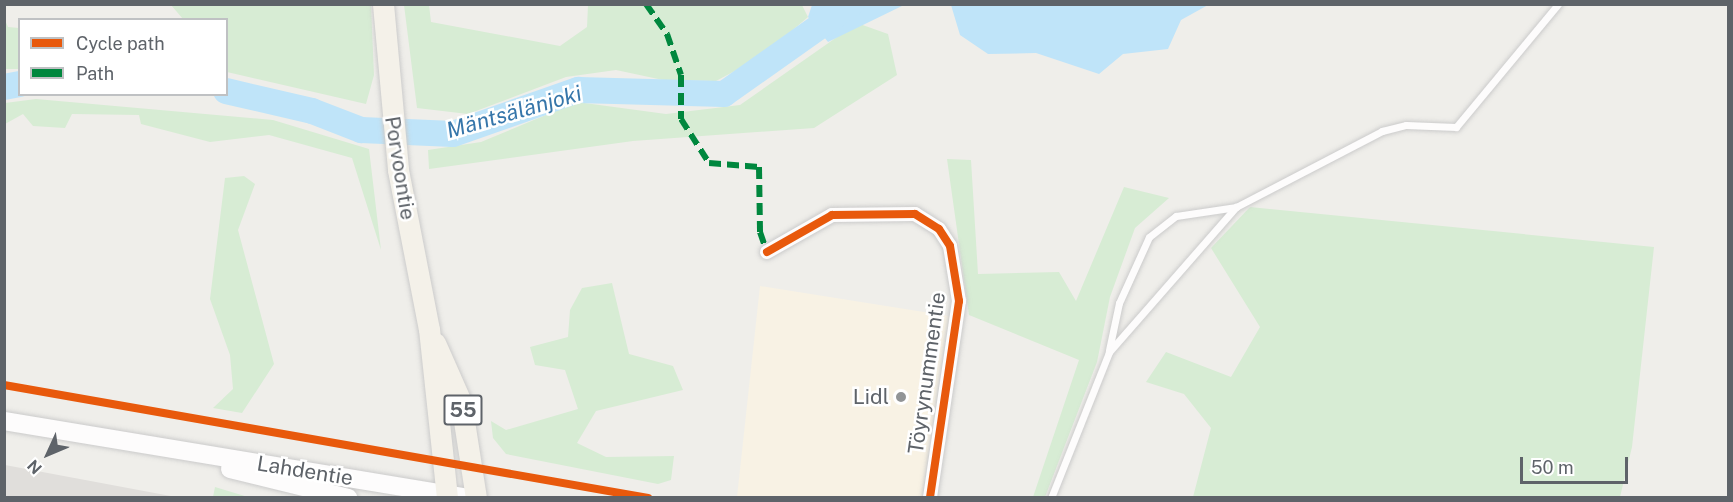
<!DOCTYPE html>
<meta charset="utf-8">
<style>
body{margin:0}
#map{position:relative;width:1733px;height:502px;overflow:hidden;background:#efeeea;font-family:"Public Sans",sans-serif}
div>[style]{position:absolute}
.commercial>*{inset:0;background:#f8f2e4}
.industrial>*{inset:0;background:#e0dedb}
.green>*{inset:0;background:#d7ecd4}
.water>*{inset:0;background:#bfe4f9}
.river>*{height:26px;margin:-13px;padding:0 13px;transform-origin:13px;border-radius:13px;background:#bfe4f9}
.roads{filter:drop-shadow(0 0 2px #cbcbcb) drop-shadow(0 0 2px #cbcbcb)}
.service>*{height:7px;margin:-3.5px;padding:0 3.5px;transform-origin:3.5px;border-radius:3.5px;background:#fdfcfc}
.minor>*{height:14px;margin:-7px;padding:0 7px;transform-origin:7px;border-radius:7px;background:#fdfcfc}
.secondary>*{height:18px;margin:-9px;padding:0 9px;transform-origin:9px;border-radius:9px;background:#fdfcfc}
.primary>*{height:21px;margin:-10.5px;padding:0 10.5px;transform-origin:10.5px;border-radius:10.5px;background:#f4f1e9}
.quiet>*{height:6px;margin-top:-3px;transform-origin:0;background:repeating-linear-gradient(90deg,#00873e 0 12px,transparent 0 18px)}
.cycleway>*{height:8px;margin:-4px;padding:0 4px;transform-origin:4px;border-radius:4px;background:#e8590c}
.dots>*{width:16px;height:16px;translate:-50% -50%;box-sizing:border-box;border:3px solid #fff;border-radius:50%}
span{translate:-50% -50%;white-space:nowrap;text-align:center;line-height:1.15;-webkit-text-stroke:5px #fff;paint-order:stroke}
.shield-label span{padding:2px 4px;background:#fff;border:2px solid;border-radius:4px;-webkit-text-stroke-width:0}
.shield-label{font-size:20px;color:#5e6369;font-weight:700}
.street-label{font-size:21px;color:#5e6369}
.poi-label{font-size:21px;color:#5e6369}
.right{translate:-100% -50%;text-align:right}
.water-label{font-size:22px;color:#3676aa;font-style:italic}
.frame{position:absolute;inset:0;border:6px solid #5e6369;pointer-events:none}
.legend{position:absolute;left:18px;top:18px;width:210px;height:78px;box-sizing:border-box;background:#fff;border:2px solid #bfc1c3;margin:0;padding:8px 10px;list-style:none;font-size:18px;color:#5e6369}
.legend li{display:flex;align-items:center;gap:12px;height:30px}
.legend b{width:30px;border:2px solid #bfc1c3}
.north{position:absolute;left:18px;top:424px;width:60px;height:60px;-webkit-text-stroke:4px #fff;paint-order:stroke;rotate:226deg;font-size:16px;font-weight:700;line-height:24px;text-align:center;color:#5e6369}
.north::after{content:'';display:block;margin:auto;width:21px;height:27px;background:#5e6369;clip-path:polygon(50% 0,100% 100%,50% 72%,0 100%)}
.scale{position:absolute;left:1520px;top:457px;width:108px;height:27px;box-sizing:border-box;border:3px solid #5e6369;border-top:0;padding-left:8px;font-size:18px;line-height:21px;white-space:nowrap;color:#5e6369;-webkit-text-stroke:4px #fff;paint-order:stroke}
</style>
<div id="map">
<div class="commercial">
<div style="clip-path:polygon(760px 286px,949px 316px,922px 497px,737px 497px)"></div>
</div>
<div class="industrial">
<div style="clip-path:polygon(5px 465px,176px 497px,5px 497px)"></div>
</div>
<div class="green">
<div style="clip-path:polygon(171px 5px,371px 5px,374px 75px,366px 104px,227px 72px,226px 20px,183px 19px)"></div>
<div style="clip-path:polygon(404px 5px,429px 5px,431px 22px,560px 46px,587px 27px,588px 5px,802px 5px,808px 17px,761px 57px,716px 81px,663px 80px,616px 70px,566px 77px,468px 114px,417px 108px)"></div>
<div style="clip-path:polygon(5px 20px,8px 27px,19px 28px,19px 69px,5px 69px)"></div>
<div style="clip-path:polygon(857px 23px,888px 34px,897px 75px,814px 128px,633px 141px,429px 169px,428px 150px,481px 142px,577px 102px,666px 114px,740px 105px)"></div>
<div style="clip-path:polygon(36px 99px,273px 120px,369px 149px,381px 250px,352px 158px,269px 135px,210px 142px,141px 124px,139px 115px,72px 114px,65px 128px,33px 126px,23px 114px,5px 124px,5px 103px)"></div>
<div style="clip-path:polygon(947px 159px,971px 160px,978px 274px,1059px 272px,1076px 301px,1124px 187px,1169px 198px,1135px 228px,1110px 297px,1097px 362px,1045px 497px,1033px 497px,1079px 360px,969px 315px)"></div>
<div style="clip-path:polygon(244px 176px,255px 184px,238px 230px,274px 364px,242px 413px,213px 408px,233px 389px,230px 355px,210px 299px,225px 178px)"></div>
<div style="clip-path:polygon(1250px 207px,1654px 247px,1632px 447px,1620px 497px,1193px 497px,1211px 428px,1184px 394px,1146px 382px,1166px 352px,1231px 377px,1260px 327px,1211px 248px)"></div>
<div style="clip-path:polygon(612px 283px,629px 354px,673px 366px,683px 390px,596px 411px,577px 443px,606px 457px,674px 456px,671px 480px,658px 484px,506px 454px,493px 438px,491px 421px,506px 430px,578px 409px,565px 370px,535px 365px,530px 347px,568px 337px,570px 310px,582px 288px)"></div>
<div style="clip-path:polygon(215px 487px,248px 497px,213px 497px)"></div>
</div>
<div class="water">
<div style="clip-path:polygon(812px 5px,812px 4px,904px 5px,828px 42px,808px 17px)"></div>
<div style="clip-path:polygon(951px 5px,951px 4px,1208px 5px,1181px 20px,1168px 49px,1123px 54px,1099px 74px,1036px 53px,988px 54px,960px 35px)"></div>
</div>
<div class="river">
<div style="left:4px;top:87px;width:16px;rotate:-11deg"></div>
<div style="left:226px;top:91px;width:88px;rotate:13.1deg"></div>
<div style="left:312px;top:111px;width:53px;rotate:21.2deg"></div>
<div style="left:361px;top:130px;width:92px;rotate:2.5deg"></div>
<div style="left:453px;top:134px;width:133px;rotate:-19.4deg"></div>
<div style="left:578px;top:90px;width:146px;rotate:1.6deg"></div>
<div style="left:724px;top:94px;width:156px;rotate:-35.3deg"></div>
</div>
<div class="roads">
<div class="service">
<div style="left:1109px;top:350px;width:48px;rotate:-78deg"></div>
<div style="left:1119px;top:303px;width:72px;rotate:-65.6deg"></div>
<div style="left:1149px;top:237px;width:34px;rotate:-38deg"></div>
<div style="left:1176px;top:216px;width:61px;rotate:-8.5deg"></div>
<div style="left:1051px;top:498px;width:157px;rotate:-68.3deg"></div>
<div style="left:1109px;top:352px;width:193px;rotate:-48.8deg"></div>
<div style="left:1236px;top:207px;width:165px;rotate:-27.5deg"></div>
<div style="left:1382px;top:131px;width:25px;rotate:-14deg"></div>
<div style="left:1406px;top:125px;width:50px;rotate:2.3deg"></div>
<div style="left:1456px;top:127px;width:160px;rotate:-50.3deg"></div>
</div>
<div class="minor">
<div style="left:767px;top:252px;width:75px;rotate:-29.6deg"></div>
<div style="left:832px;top:215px;width:83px;rotate:-0.7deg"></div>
<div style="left:915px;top:214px;width:28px;rotate:32deg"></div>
<div style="left:939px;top:229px;width:20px;rotate:57deg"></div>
<div style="left:950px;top:246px;width:56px;rotate:80.7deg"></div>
<div style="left:959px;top:301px;width:199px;rotate:98.4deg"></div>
</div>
<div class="secondary">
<div style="left:4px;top:421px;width:472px;rotate:9.4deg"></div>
<div style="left:230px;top:469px;width:122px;rotate:13.8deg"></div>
</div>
<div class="primary">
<div style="left:383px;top:4px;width:167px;rotate:84.8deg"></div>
<div style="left:398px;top:170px;width:162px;rotate:79deg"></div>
<div style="left:429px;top:329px;width:170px;rotate:83.9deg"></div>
<div style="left:435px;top:343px;width:64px;rotate:66.2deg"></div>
<div style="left:461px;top:402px;width:97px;rotate:81.1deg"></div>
</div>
</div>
<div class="quiet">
<div style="left:646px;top:4px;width:37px;rotate:55deg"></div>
<div style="left:667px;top:34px;width:43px;rotate:71.1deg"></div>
<div style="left:681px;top:75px;width:44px;rotate:90deg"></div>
<div style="left:681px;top:119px;width:52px;rotate:57.5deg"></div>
<div style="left:709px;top:163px;width:50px;rotate:4.6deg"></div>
<div style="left:759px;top:167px;width:65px;rotate:89.1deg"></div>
<div style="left:760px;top:232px;width:21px;rotate:71deg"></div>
</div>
<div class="cycleway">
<div style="left:767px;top:252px;width:75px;rotate:-29.6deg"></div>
<div style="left:832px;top:215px;width:83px;rotate:-0.7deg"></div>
<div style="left:915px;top:214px;width:28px;rotate:32deg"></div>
<div style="left:939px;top:229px;width:20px;rotate:57deg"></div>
<div style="left:950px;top:246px;width:56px;rotate:80.7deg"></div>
<div style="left:959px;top:301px;width:199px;rotate:98.4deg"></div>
<div style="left:4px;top:385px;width:654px;rotate:9.95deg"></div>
</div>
<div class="dots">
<div style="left:901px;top:397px;background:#919496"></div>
</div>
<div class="shield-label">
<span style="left:463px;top:410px">55</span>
</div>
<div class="street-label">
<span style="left:400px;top:168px;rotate:81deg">Porvoontie</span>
<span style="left:927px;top:373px;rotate:-82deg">Töyrynummentie</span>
<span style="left:305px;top:471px;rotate:9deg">Lahdentie</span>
</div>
<div class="poi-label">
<span class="right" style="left:889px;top:397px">Lidl</span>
</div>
<div class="water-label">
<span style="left:514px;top:112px;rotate:-16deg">Mäntsälänjoki</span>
</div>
<div class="frame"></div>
<ul class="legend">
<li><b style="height:8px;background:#e8590c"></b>Cycle path</li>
<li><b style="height:8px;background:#00873e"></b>Path</li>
</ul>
<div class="north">N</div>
<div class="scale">50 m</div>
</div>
